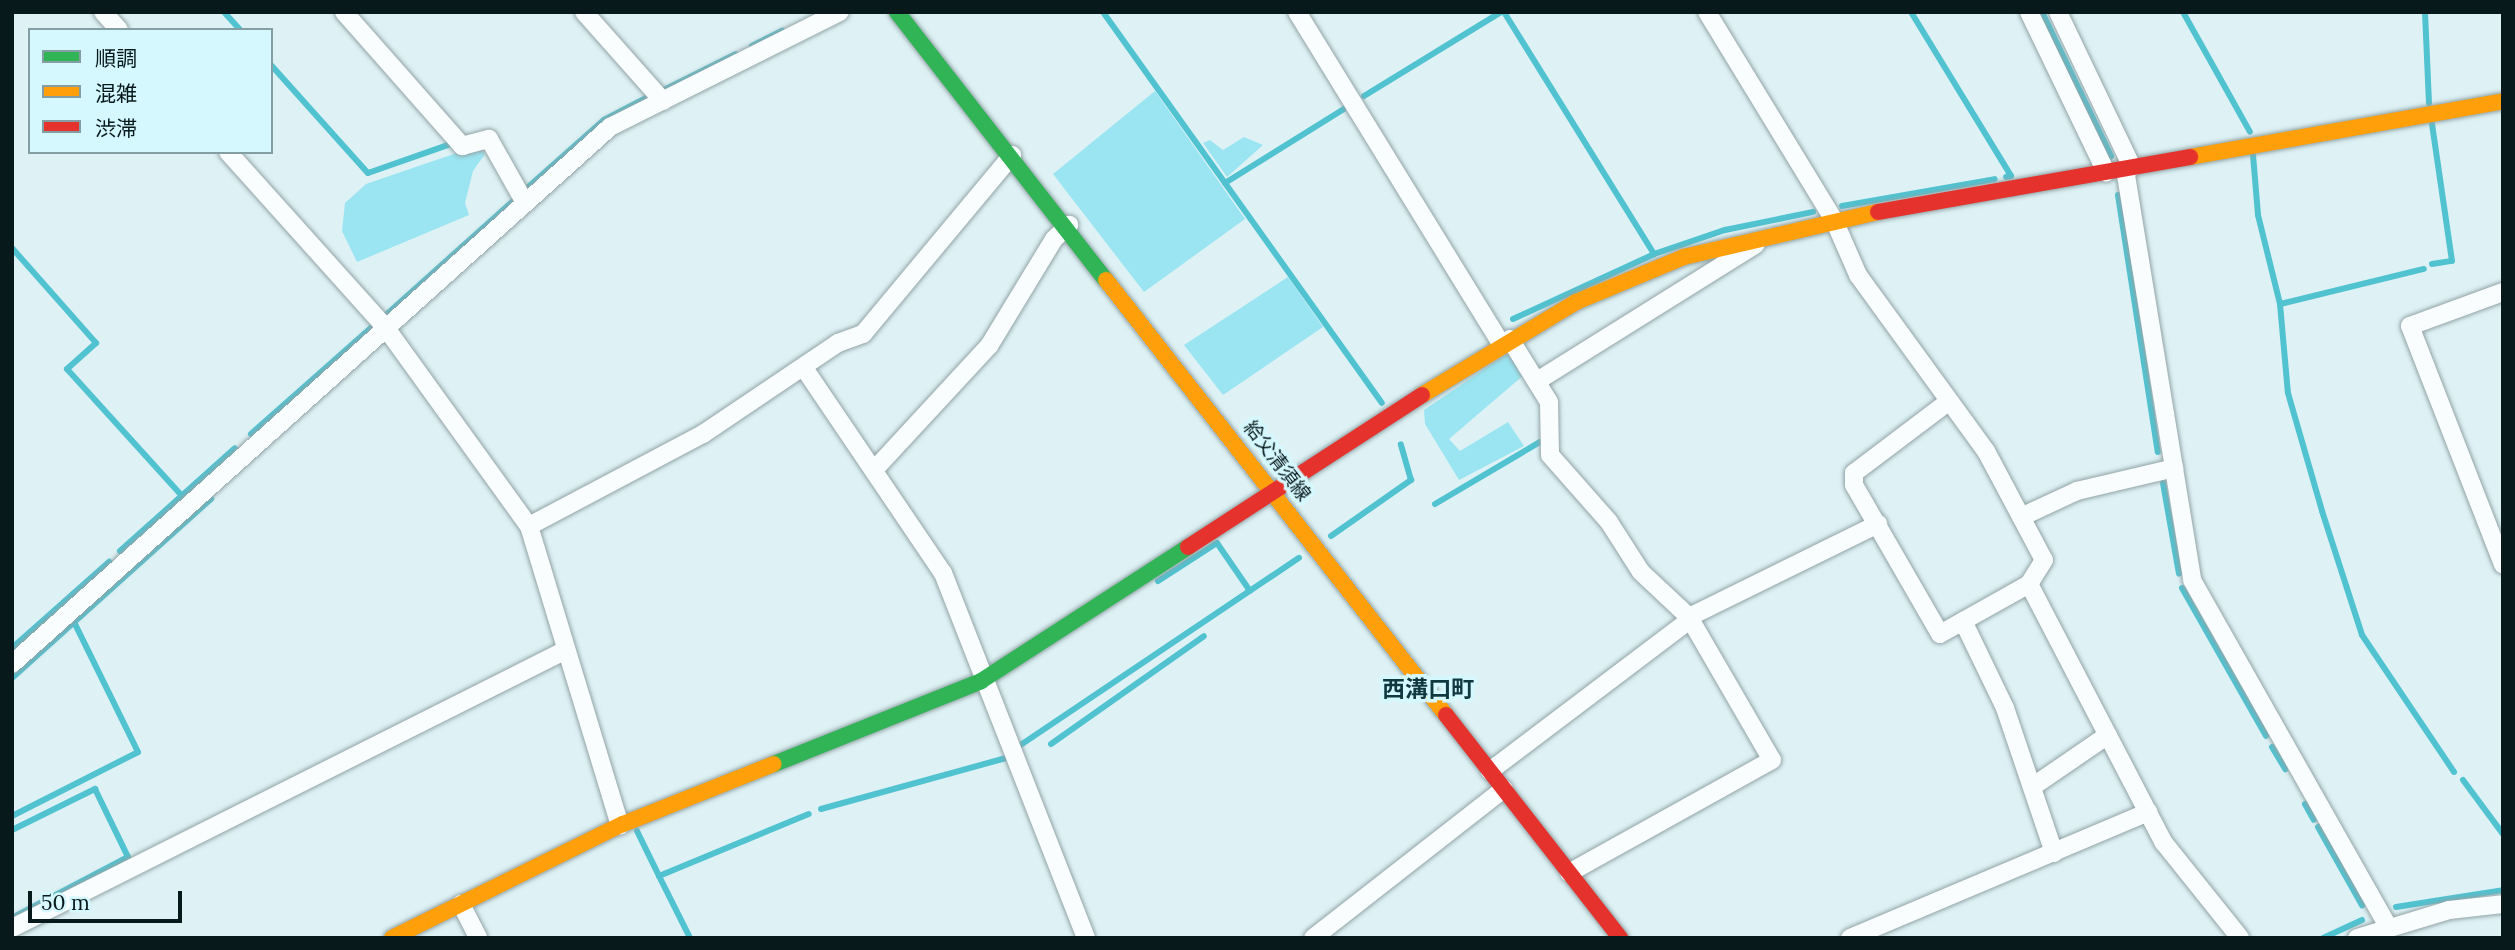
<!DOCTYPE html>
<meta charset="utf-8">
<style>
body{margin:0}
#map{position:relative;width:2515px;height:950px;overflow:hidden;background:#def2f5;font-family:Lora,"Noto Sans JP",serif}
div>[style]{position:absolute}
.green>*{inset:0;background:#9ae5f1}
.stream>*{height:6px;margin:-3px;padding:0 3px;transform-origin:3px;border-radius:3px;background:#51c2d0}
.roads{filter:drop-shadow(0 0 2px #92a3a6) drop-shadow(0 0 2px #92a3a6)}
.street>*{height:18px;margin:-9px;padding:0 9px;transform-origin:9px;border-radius:9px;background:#fafdfe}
.fast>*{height:16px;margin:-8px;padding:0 8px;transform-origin:8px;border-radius:8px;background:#30b455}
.slow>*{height:16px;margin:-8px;padding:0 8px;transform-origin:8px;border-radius:8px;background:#ff9f0a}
.jam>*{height:16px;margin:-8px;padding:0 8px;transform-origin:8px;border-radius:8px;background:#e5322d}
span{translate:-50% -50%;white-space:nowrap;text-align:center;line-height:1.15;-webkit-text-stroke:7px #d5f8fe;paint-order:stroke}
.street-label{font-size:19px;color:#08191c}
.quarter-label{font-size:23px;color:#0f393f;font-weight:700}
.frame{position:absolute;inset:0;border:14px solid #08191c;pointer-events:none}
.legend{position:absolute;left:28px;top:28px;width:245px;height:126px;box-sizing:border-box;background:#d5f8fe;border:2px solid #839fa4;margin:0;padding:9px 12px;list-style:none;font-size:21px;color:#08191c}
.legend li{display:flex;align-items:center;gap:14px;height:35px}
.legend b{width:35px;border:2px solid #839fa4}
.scale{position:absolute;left:28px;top:891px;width:154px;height:32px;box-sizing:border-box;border:4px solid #08191c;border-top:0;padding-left:9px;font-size:21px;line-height:24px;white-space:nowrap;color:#08191c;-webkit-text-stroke:5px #d5f8fe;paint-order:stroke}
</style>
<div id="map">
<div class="green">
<div style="clip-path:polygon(1155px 91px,1245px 219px,1144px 292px,1053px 174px)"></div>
<div style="clip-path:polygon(1244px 137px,1263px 145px,1227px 177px,1203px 143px,1210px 140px,1223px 150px)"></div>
<div style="clip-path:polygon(477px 146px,485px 154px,473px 171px,465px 203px,469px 215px,357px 262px,342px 231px,345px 203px,366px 184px)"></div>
<div style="clip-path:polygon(1288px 277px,1323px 327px,1223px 395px,1184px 345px)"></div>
<div style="clip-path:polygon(1505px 355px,1513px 355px,1525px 374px,1449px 439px,1460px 451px,1508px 422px,1524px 446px,1459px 480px,1425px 424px,1424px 410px)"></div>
</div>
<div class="stream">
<div style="left:224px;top:12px;width:24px;rotate:48deg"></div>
<div style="left:1103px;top:12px;width:480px;rotate:54.5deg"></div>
<div style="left:1504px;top:12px;width:285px;rotate:58.2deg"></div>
<div style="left:1911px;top:12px;width:192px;rotate:58.6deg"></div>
<div style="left:2011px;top:176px;width:5px;rotate:169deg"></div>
<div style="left:2042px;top:12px;width:160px;rotate:64.4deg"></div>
<div style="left:2183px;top:12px;width:137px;rotate:60.8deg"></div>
<div style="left:2425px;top:12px;width:91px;rotate:87.5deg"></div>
<div style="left:752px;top:46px;width:34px;rotate:-27deg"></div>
<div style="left:271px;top:65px;width:145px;rotate:48.1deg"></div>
<div style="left:368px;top:173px;width:85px;rotate:-19.3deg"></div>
<div style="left:664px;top:90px;width:80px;rotate:-26.6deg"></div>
<div style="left:1364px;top:96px;width:161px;rotate:-31.5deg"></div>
<div style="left:2253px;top:155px;width:60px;rotate:85.2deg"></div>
<div style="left:2258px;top:215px;width:92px;rotate:76.1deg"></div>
<div style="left:2280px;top:304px;width:89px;rotate:84.9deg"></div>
<div style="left:2288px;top:393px;width:123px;rotate:73.9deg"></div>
<div style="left:2322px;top:511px;width:130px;rotate:72.1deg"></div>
<div style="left:2362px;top:635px;width:165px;rotate:56.1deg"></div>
<div style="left:1225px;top:183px;width:140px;rotate:-31.9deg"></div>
<div style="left:526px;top:189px;width:104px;rotate:-41.5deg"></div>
<div style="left:604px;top:120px;width:47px;rotate:-27.6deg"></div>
<div style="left:2118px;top:195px;width:260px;rotate:81.2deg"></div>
<div style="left:1842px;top:206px;width:155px;rotate:-10deg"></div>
<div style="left:12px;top:248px;width:127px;rotate:48.5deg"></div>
<div style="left:96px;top:343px;width:39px;rotate:138deg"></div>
<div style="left:67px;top:369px;width:171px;rotate:47.8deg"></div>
<div style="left:2432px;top:264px;width:20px;rotate:-9deg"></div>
<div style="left:2452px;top:261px;width:138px;rotate:-98.3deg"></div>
<div style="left:2280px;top:304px;width:148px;rotate:-13.7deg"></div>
<div style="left:386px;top:315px;width:172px;rotate:-41.9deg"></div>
<div style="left:1513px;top:319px;width:155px;rotate:-24.7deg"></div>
<div style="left:1654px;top:254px;width:75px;rotate:-18.7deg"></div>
<div style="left:1725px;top:230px;width:90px;rotate:-11.6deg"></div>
<div style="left:251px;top:434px;width:163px;rotate:-41.5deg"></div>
<div style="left:2163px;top:483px;width:92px;rotate:80deg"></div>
<div style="left:1435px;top:504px;width:122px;rotate:-30.6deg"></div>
<div style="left:1331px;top:536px;width:98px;rotate:-35deg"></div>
<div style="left:1411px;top:480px;width:37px;rotate:-106deg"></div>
<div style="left:120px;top:551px;width:154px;rotate:-41.8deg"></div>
<div style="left:1158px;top:581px;width:70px;rotate:-32.8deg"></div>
<div style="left:1217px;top:543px;width:58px;rotate:55.5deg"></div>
<div style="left:2182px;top:588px;width:170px;rotate:60.4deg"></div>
<div style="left:12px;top:648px;width:130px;rotate:-41.6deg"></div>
<div style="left:12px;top:678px;width:268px;rotate:-42deg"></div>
<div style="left:1051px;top:744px;width:187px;rotate:-35.2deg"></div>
<div style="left:2272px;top:747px;width:26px;rotate:59deg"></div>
<div style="left:1016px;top:748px;width:341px;rotate:-33.9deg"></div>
<div style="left:2463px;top:780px;width:67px;rotate:53.5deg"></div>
<div style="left:2305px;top:804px;width:18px;rotate:61deg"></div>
<div style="left:821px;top:809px;width:192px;rotate:-15.4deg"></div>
<div style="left:12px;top:816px;width:141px;rotate:-26.9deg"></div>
<div style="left:138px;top:752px;width:145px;rotate:-116.2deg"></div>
<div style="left:2318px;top:827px;width:90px;rotate:60.6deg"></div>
<div style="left:12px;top:830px;width:93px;rotate:-26.3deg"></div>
<div style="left:95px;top:789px;width:76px;rotate:64.1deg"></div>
<div style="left:128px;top:857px;width:131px;rotate:152.3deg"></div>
<div style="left:637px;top:831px;width:50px;rotate:63.9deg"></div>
<div style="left:659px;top:876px;width:162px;rotate:-22.5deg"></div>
<div style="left:659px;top:876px;width:69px;rotate:63.4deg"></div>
<div style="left:2396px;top:907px;width:108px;rotate:-9deg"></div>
<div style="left:2323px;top:938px;width:43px;rotate:-24.8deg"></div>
</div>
<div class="roads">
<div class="street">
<div style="left:103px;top:12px;width:24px;rotate:48deg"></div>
<div style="left:344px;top:12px;width:179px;rotate:48.6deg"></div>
<div style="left:462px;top:146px;width:28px;rotate:-15deg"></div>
<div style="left:489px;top:139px;width:73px;rotate:60.6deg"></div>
<div style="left:584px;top:12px;width:119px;rotate:48.4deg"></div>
<div style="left:1297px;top:12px;width:390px;rotate:58.4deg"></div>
<div style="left:1707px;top:12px;width:244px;rotate:58.6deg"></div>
<div style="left:1834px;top:220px;width:60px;rotate:66.4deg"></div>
<div style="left:1858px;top:275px;width:218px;rotate:54deg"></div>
<div style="left:1986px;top:451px;width:123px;rotate:62deg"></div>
<div style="left:2044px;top:560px;width:28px;rotate:122deg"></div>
<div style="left:2029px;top:584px;width:292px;rotate:62.5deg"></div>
<div style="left:2164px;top:843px;width:122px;rotate:51.3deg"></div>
<div style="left:2029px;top:12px;width:178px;rotate:64.3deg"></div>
<div style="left:2058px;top:12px;width:172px;rotate:64.5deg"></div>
<div style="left:228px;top:152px;width:237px;rotate:48.1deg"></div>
<div style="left:386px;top:328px;width:244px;rotate:54.2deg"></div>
<div style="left:529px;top:526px;width:313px;rotate:73.1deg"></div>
<div style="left:2125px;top:169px;width:416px;rotate:80.7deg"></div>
<div style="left:2192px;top:580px;width:398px;rotate:60.5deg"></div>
<div style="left:2503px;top:292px;width:99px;rotate:159.9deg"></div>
<div style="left:2410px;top:326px;width:256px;rotate:68.7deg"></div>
<div style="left:1510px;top:339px;width:74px;rotate:58.2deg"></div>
<div style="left:1549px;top:402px;width:53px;rotate:88.9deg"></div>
<div style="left:1550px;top:455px;width:89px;rotate:48.6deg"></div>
<div style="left:1609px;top:522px;width:59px;rotate:57.4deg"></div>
<div style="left:1641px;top:572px;width:66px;rotate:43.2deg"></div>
<div style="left:1689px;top:617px;width:165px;rotate:59.9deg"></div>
<div style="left:1772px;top:760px;width:232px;rotate:150.9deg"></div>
<div style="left:804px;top:368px;width:248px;rotate:55.9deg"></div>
<div style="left:943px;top:573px;width:392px;rotate:68.6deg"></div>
<div style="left:1537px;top:381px;width:258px;rotate:-32deg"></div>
<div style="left:1948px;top:402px;width:118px;rotate:142.9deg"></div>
<div style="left:1854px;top:473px;width:12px;rotate:90deg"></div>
<div style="left:1854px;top:485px;width:172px;rotate:60deg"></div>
<div style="left:1940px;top:634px;width:102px;rotate:-29.3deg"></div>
<div style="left:875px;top:469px;width:168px;rotate:-47.2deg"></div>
<div style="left:989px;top:346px;width:125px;rotate:-58.7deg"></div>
<div style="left:1054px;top:239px;width:21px;rotate:-43deg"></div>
<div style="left:2021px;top:517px;width:62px;rotate:-24.9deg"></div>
<div style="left:2077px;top:491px;width:100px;rotate:-13.3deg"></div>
<div style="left:529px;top:526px;width:197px;rotate:-27.9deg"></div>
<div style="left:703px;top:434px;width:163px;rotate:-34deg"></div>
<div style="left:838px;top:343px;width:27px;rotate:-20deg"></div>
<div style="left:863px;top:334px;width:233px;rotate:-50.2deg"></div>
<div style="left:1689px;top:617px;width:211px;rotate:-26.2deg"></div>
<div style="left:1963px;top:621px;width:97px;rotate:64.2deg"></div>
<div style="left:2005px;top:708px;width:153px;rotate:71.3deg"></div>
<div style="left:12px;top:664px;width:804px;rotate:-41.92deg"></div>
<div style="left:610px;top:127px;width:257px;rotate:-26.6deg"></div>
<div style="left:1490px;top:771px;width:251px;rotate:-37.1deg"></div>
<div style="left:2032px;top:787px;width:92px;rotate:-34.4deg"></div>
<div style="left:461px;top:904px;width:38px;rotate:63deg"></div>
<div style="left:12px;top:928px;width:620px;rotate:-26.65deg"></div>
<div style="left:1313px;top:938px;width:242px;rotate:-38deg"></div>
<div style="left:1850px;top:938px;width:324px;rotate:-22.9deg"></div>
<div style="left:2357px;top:938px;width:96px;rotate:-16.9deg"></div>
<div style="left:2449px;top:910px;width:54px;rotate:-6.3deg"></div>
</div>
<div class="fast">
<div style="left:897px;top:12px;width:340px;rotate:52.1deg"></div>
<div style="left:774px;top:764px;width:223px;rotate:-21.8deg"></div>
<div style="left:981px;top:681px;width:247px;rotate:-32.9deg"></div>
</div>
<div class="slow">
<div style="left:2190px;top:157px;width:318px;rotate:-10.1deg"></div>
<div style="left:1106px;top:280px;width:552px;rotate:51.99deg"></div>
<div style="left:1422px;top:395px;width:180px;rotate:-31.1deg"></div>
<div style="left:1576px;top:302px;width:117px;rotate:-22.6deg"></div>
<div style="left:1684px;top:257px;width:199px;rotate:-13.1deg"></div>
<div style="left:392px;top:938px;width:258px;rotate:-26.3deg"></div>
<div style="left:623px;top:824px;width:162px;rotate:-21.7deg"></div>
</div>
<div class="jam">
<div style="left:1878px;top:212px;width:317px;rotate:-10deg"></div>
<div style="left:1188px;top:547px;width:279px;rotate:-33deg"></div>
<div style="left:1446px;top:715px;width:283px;rotate:52deg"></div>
</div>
</div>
<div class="street-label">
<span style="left:1277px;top:461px;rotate:52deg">給父清須線</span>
</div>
<div class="quarter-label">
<span style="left:1428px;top:689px">西溝口町</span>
</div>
<div class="frame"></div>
<ul class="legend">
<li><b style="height:9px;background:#30b455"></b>順調</li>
<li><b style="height:9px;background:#ff9f0a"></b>混雑</li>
<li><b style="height:9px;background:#e5322d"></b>渋滞</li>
</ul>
<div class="scale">50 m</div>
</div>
